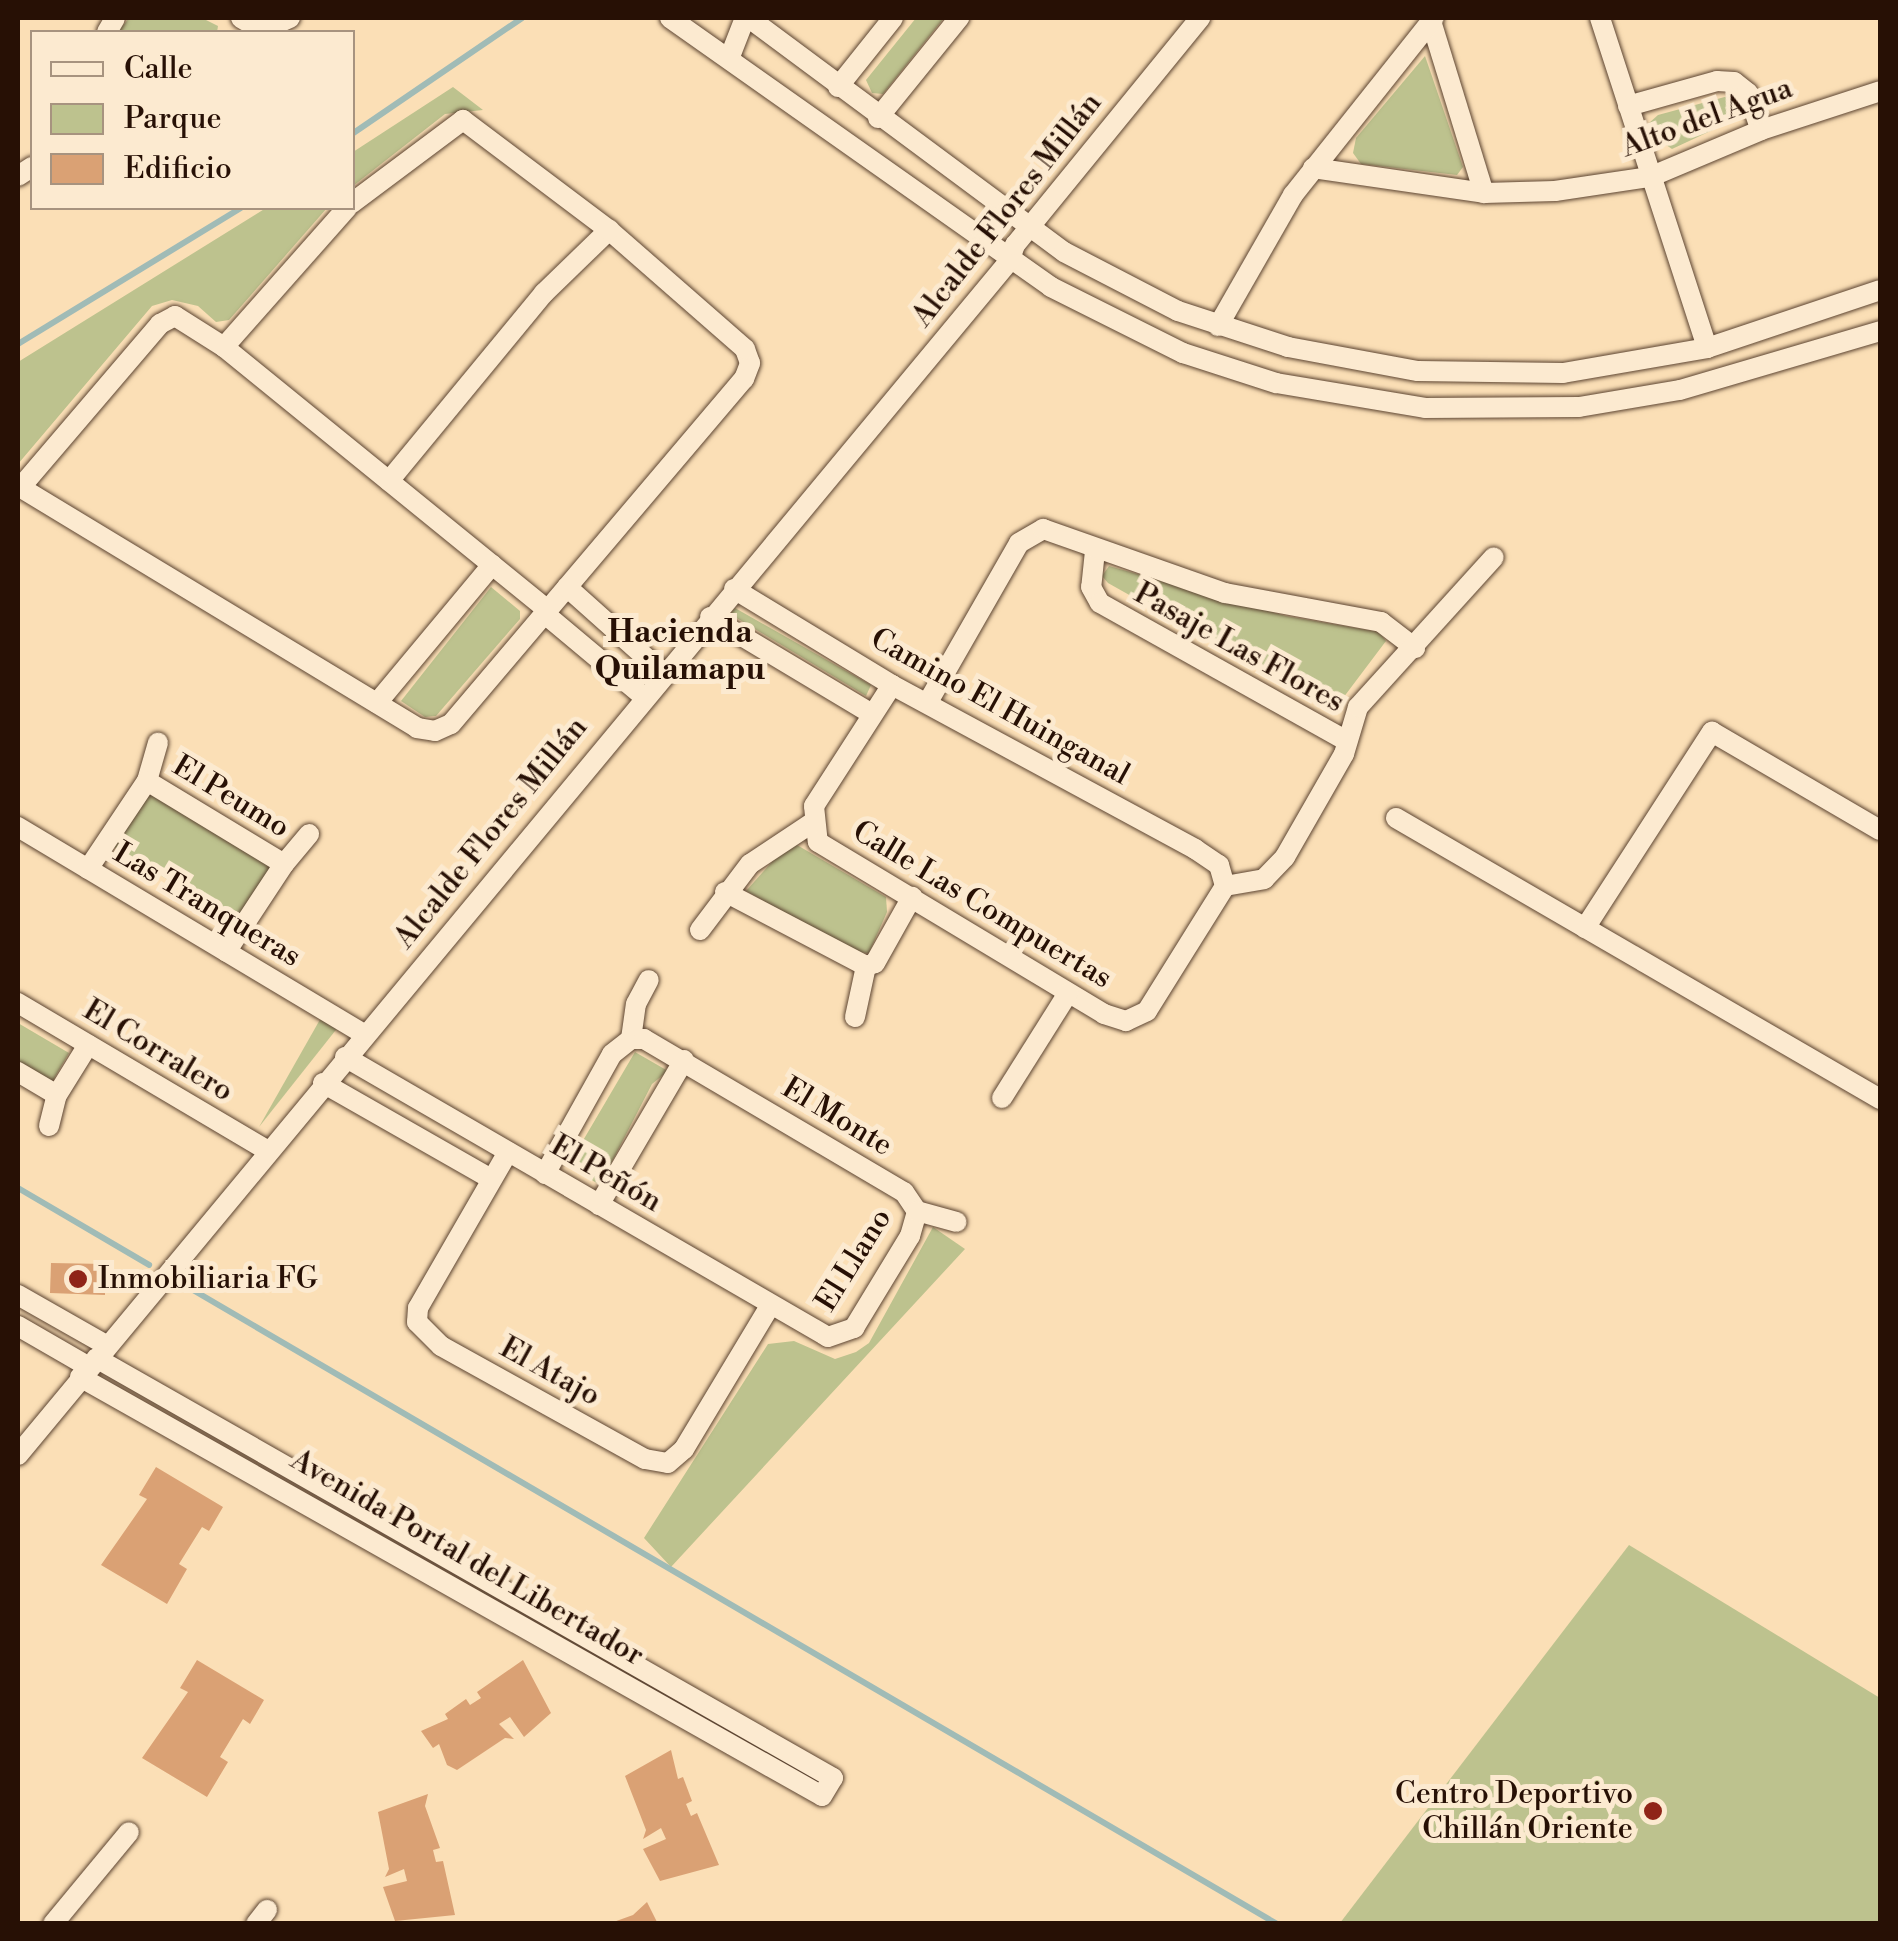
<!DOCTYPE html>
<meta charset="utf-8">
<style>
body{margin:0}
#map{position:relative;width:1898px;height:1941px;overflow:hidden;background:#fbdfb6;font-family:"Libre Bodoni",serif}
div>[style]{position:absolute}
.green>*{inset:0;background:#bdc28e}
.stream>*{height:6px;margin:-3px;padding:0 3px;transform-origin:3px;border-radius:3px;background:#a0bbb6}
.building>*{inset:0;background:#daa174}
.roads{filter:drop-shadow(0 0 2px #5c4431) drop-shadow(0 0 2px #5c4431)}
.minor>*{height:20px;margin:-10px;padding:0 10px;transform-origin:10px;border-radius:10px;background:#fcead0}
.dots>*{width:28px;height:28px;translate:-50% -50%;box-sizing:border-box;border:5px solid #fcead0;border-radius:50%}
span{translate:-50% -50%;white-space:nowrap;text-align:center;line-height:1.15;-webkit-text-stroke:10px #fcead0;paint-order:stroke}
.street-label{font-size:30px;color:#271005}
.poi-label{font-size:30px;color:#271005}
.left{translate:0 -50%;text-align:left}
.right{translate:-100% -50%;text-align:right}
.neighbourhood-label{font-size:32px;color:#271005;font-weight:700}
.frame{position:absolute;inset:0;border:20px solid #271005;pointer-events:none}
.legend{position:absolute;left:30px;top:30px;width:325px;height:180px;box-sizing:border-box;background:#fcead0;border:2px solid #a7937f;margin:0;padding:12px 18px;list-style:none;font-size:30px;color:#271005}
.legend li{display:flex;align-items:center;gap:20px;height:50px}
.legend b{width:50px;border:2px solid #a7937f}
</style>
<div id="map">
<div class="green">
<div style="clip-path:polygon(129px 18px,202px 18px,218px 26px,217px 32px,118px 32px)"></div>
<div style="clip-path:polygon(916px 18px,944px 18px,883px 94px,872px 93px,866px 80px)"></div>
<div style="clip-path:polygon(1425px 56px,1463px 167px,1457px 175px,1361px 164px,1353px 153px,1356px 138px)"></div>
<div style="clip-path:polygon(453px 87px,483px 110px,445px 114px,353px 186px,353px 152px)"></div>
<div style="clip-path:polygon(1732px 95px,1742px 111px,1732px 121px,1672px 149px,1650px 134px,1649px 123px,1658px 115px)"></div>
<div style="clip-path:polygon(266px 208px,327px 208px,229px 320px,216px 322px,198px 306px,172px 300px,152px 306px,18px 464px,18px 362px)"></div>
<div style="clip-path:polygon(1109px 566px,1286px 616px,1379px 632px,1386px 641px,1334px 710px,1108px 583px,1102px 576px)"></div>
<div style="clip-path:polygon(491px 587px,520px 611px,520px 619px,436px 716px,425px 717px,401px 701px)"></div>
<div style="clip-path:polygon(735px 608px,871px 685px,866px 696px,730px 614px)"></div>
<div style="clip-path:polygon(148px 787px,276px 865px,241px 924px,112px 846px)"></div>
<div style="clip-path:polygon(797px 845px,886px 897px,887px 912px,869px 953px,853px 952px,746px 891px,778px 855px)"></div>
<div style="clip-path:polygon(322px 1016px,339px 1026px,259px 1127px)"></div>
<div style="clip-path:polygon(18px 1023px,69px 1053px,52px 1082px,18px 1062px)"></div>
<div style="clip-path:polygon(635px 1052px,668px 1071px,652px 1084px,600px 1185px,568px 1166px)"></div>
<div style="clip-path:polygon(933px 1227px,965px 1249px,671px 1567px,644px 1538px,768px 1344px,794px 1341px,835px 1359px,856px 1352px,869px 1343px)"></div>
<div style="clip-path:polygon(1629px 1545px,1880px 1698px,1880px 1923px,1340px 1923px)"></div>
</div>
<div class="stream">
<div style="left:352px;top:134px;width:206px;rotate:-34.3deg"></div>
<div style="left:18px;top:344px;width:261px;rotate:-31.4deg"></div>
<div style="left:18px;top:1188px;width:152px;rotate:30.4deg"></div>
<div style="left:181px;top:1283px;width:1270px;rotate:30.32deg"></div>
</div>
<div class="building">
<div style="clip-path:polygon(51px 1263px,105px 1264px,105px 1295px,50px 1293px)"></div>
<div style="clip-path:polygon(156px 1467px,223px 1507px,209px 1531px,202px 1527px,179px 1564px,187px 1569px,167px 1604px,101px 1565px,147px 1499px,139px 1495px)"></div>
<div style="clip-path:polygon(197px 1660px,264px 1700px,250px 1724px,243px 1719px,220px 1757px,228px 1762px,207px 1797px,142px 1758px,188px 1692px,180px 1688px)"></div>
<div style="clip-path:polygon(523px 1660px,551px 1713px,524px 1737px,510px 1717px,499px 1724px,514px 1739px,505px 1738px,457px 1770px,447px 1765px,439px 1744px,433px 1748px,421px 1731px,448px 1719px,445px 1714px,466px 1699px,470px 1705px,481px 1698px,477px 1692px)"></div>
<div style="clip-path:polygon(671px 1750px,678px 1779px,683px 1777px,692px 1801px,686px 1804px,691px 1816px,697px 1813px,719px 1865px,660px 1881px,643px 1849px,666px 1839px,661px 1828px,643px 1839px,646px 1830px,625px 1776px)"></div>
<div style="clip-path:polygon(428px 1794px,425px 1806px,440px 1848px,433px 1850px,436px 1862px,443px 1861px,455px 1915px,395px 1921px,383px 1887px,407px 1881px,404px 1869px,385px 1877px,389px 1869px,378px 1812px)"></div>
<div style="clip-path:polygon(647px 1902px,658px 1924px,608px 1924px,633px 1915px)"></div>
</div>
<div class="roads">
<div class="minor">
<div style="left:241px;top:18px;width:24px;rotate:30deg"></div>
<div style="left:670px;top:18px;width:466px;rotate:35.2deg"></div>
<div style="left:1051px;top:287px;width:148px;rotate:26.6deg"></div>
<div style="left:1183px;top:353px;width:98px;rotate:17.9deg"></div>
<div style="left:1276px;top:383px;width:151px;rotate:9.5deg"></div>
<div style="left:1425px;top:408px;width:154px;rotate:-0.4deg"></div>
<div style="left:1579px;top:407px;width:102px;rotate:-9.6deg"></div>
<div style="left:1680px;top:390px;width:209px;rotate:-16.4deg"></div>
<div style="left:749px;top:18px;width:392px;rotate:36.6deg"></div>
<div style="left:1064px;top:252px;width:128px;rotate:27.4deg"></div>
<div style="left:1178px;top:311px;width:116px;rotate:18.1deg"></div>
<div style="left:1288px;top:347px;width:132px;rotate:10.5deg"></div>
<div style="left:1418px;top:371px;width:145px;rotate:0.8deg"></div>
<div style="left:1563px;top:373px;width:146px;rotate:-9.8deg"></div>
<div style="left:1707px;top:348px;width:182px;rotate:-18.5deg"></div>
<div style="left:1600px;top:18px;width:347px;rotate:72deg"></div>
<div style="left:1431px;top:21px;width:180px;rotate:72.9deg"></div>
<div style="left:107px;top:32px;width:16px;rotate:-60deg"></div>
<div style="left:258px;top:32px;width:35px;rotate:-24deg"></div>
<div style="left:729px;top:59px;width:44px;rotate:-68.7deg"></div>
<div style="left:838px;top:87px;width:88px;rotate:-51.4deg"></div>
<div style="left:1628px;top:106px;width:92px;rotate:-15.7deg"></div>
<div style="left:1717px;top:81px;width:17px;rotate:3deg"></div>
<div style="left:1734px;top:82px;width:18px;rotate:38deg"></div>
<div style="left:1748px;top:93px;width:39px;rotate:71deg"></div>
<div style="left:878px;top:118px;width:129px;rotate:-51deg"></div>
<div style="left:1313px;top:168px;width:173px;rotate:8.3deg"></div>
<div style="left:1484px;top:193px;width:71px;rotate:-1.6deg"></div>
<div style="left:1555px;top:191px;width:96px;rotate:-8.4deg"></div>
<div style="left:1650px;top:177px;width:121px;rotate:-22.9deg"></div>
<div style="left:1761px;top:130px;width:125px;rotate:-18.1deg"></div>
<div style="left:18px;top:176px;width:17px;rotate:-33deg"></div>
<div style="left:1218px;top:326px;width:151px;rotate:-60.2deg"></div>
<div style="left:1293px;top:195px;width:226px;rotate:-51.5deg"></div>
<div style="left:224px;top:347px;width:186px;rotate:-48.5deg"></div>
<div style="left:389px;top:481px;width:244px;rotate:-50.5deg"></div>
<div style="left:544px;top:293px;width:91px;rotate:-44.1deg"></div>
<div style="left:18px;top:486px;width:467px;rotate:31.2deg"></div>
<div style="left:417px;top:728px;width:18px;rotate:9deg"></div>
<div style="left:435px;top:731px;width:17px;rotate:-24deg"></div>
<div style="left:451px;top:724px;width:453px;rotate:-49.7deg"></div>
<div style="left:744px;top:379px;width:17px;rotate:-69deg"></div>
<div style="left:750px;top:363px;width:15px;rotate:-110deg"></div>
<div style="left:745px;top:349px;width:181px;rotate:-138.8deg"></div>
<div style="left:609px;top:230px;width:183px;rotate:-143deg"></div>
<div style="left:463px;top:120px;width:139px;rotate:143.2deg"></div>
<div style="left:20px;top:488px;width:216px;rotate:-49.5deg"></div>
<div style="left:160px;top:324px;width:17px;rotate:-28deg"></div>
<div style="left:175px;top:316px;width:58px;rotate:32.3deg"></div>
<div style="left:224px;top:347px;width:417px;rotate:39.1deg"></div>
<div style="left:1095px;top:551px;width:36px;rotate:96deg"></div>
<div style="left:1091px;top:587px;width:18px;rotate:61deg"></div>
<div style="left:1100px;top:603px;width:283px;rotate:29.2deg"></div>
<div style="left:567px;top:587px;width:127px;rotate:41.8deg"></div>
<div style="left:734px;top:589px;width:185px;rotate:31.3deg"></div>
<div style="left:892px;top:685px;width:345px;rotate:28.4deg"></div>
<div style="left:1195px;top:849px;width:29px;rotate:34deg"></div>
<div style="left:1219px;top:865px;width:22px;rotate:74deg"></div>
<div style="left:545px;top:614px;width:126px;rotate:39.9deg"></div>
<div style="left:710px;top:617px;width:189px;rotate:30.9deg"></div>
<div style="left:892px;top:685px;width:144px;rotate:122.8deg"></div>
<div style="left:814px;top:806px;width:36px;rotate:84deg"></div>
<div style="left:818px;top:842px;width:334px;rotate:31deg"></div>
<div style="left:1104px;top:1014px;width:23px;rotate:18deg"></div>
<div style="left:1126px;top:1021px;width:23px;rotate:-25deg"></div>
<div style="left:1147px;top:1011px;width:147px;rotate:-58deg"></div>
<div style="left:928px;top:702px;width:183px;rotate:-60.2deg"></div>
<div style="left:1019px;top:543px;width:28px;rotate:-30deg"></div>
<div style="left:1043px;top:529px;width:193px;rotate:19.4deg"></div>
<div style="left:1225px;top:593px;width:159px;rotate:10.5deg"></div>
<div style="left:1381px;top:622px;width:43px;rotate:37.4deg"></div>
<div style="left:377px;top:703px;width:180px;rotate:-50.2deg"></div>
<div style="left:147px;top:781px;width:40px;rotate:-74deg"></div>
<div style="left:1396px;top:818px;width:560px;rotate:30.14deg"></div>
<div style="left:18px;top:827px;width:405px;rotate:30.9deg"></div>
<div style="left:284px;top:864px;width:39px;rotate:-50deg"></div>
<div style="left:88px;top:869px;width:106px;rotate:-56.2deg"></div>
<div style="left:147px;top:781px;width:160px;rotate:31.2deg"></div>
<div style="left:284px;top:864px;width:105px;rotate:123.4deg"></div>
<div style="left:1225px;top:886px;width:40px;rotate:-10deg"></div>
<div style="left:1264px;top:879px;width:30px;rotate:-46deg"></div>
<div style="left:1285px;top:857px;width:119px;rotate:-60.2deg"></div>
<div style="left:1344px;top:754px;width:49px;rotate:-73.4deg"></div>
<div style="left:1358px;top:707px;width:202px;rotate:-47.8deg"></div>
<div style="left:725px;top:892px;width:159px;rotate:27.7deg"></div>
<div style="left:866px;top:966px;width:9px;rotate:-18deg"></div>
<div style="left:875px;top:963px;width:76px;rotate:-60.7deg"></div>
<div style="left:1585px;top:928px;width:234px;rotate:-57.1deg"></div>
<div style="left:1712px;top:732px;width:194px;rotate:30.3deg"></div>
<div style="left:700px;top:930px;width:83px;rotate:-52.9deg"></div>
<div style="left:750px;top:864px;width:74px;rotate:-33.5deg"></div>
<div style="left:18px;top:1003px;width:289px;rotate:30.6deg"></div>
<div style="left:855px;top:1017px;width:52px;rotate:-77.8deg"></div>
<div style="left:631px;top:1039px;width:35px;rotate:-82deg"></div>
<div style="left:636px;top:1004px;width:27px;rotate:-62deg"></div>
<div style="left:345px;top:1057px;width:558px;rotate:30.1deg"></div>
<div style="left:828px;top:1337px;width:28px;rotate:-19deg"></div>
<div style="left:854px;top:1328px;width:108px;rotate:-58.7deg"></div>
<div style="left:910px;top:1236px;width:26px;rotate:-74deg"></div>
<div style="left:18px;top:1072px;width:45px;rotate:30.5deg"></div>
<div style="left:57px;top:1095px;width:59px;rotate:-58.2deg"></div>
<div style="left:323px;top:1083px;width:193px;rotate:29.7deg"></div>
<div style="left:1002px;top:1098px;width:124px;rotate:-57.8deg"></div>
<div style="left:49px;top:1126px;width:32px;rotate:-76deg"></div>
<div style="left:508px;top:1152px;width:180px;rotate:120deg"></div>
<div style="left:418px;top:1308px;width:14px;rotate:94deg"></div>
<div style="left:417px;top:1322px;width:34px;rotate:45deg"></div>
<div style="left:441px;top:1346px;width:233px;rotate:29deg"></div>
<div style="left:645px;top:1459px;width:23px;rotate:10deg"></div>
<div style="left:668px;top:1463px;width:21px;rotate:-41deg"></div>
<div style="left:684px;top:1449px;width:167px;rotate:-59deg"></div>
<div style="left:545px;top:1174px;width:137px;rotate:-60.8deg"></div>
<div style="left:612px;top:1054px;width:24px;rotate:-38deg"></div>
<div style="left:631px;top:1039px;width:13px"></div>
<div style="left:644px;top:1039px;width:302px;rotate:30.5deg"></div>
<div style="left:904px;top:1192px;width:23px;rotate:56deg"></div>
<div style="left:917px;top:1211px;width:41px;rotate:15.4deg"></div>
<div style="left:599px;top:1205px;width:168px;rotate:-59.6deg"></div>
<div style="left:18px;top:1295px;width:101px;rotate:29.6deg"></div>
<div style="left:18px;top:1326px;width:82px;rotate:30deg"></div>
<div style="left:80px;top:1377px;width:852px;rotate:29.45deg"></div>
<div style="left:822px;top:1796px;width:21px;rotate:-59deg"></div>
<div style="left:833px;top:1778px;width:848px;rotate:-150.32deg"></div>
<div style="left:18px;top:1455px;width:1553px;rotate:-50.3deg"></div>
<div style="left:1010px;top:260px;width:16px;rotate:-72deg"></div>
<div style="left:1015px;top:245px;width:293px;rotate:-50.8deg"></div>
<div style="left:53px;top:1924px;width:119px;rotate:-50.4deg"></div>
<div style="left:256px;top:1924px;width:18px;rotate:-52deg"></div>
</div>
</div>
<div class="dots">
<div style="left:78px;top:1279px;background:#8f2418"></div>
<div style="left:1653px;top:1811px;background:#8f2418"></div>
</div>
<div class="street-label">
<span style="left:1707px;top:118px;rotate:-20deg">Alto del Agua</span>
<span style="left:1007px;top:210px;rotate:-52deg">Alcalde Flores Millán</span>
<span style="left:1239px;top:648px;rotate:29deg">Pasaje Las Flores</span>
<span style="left:1000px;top:707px;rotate:29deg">Camino El Huinganal</span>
<span style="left:231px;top:797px;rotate:31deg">El Peumo</span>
<span style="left:491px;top:833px;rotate:-51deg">Alcalde Flores Millán</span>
<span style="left:207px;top:905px;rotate:31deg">Las Tranqueras</span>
<span style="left:982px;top:905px;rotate:31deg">Calle Las Compuertas</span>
<span style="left:158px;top:1051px;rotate:31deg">El Corralero</span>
<span style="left:837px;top:1117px;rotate:31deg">El Monte</span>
<span style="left:606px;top:1174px;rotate:30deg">El Peñón</span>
<span style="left:854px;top:1260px;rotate:-58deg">El Llano</span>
<span style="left:550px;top:1372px;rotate:29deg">El Atajo</span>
<span style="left:467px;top:1558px;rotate:30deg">Avenida Portal del Libertador</span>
</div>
<div class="poi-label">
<span class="left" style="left:98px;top:1279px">Inmobiliaria FG</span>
<span class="right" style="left:1633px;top:1811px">Centro Deportivo<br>Chillán Oriente</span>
</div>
<div class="neighbourhood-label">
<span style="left:680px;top:651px">Hacienda<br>Quilamapu</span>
</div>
<div class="frame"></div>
<ul class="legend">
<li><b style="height:12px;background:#fcead0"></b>Calle</li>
<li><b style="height:28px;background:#bdc28e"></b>Parque</li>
<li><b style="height:28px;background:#daa174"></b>Edificio</li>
</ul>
</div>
